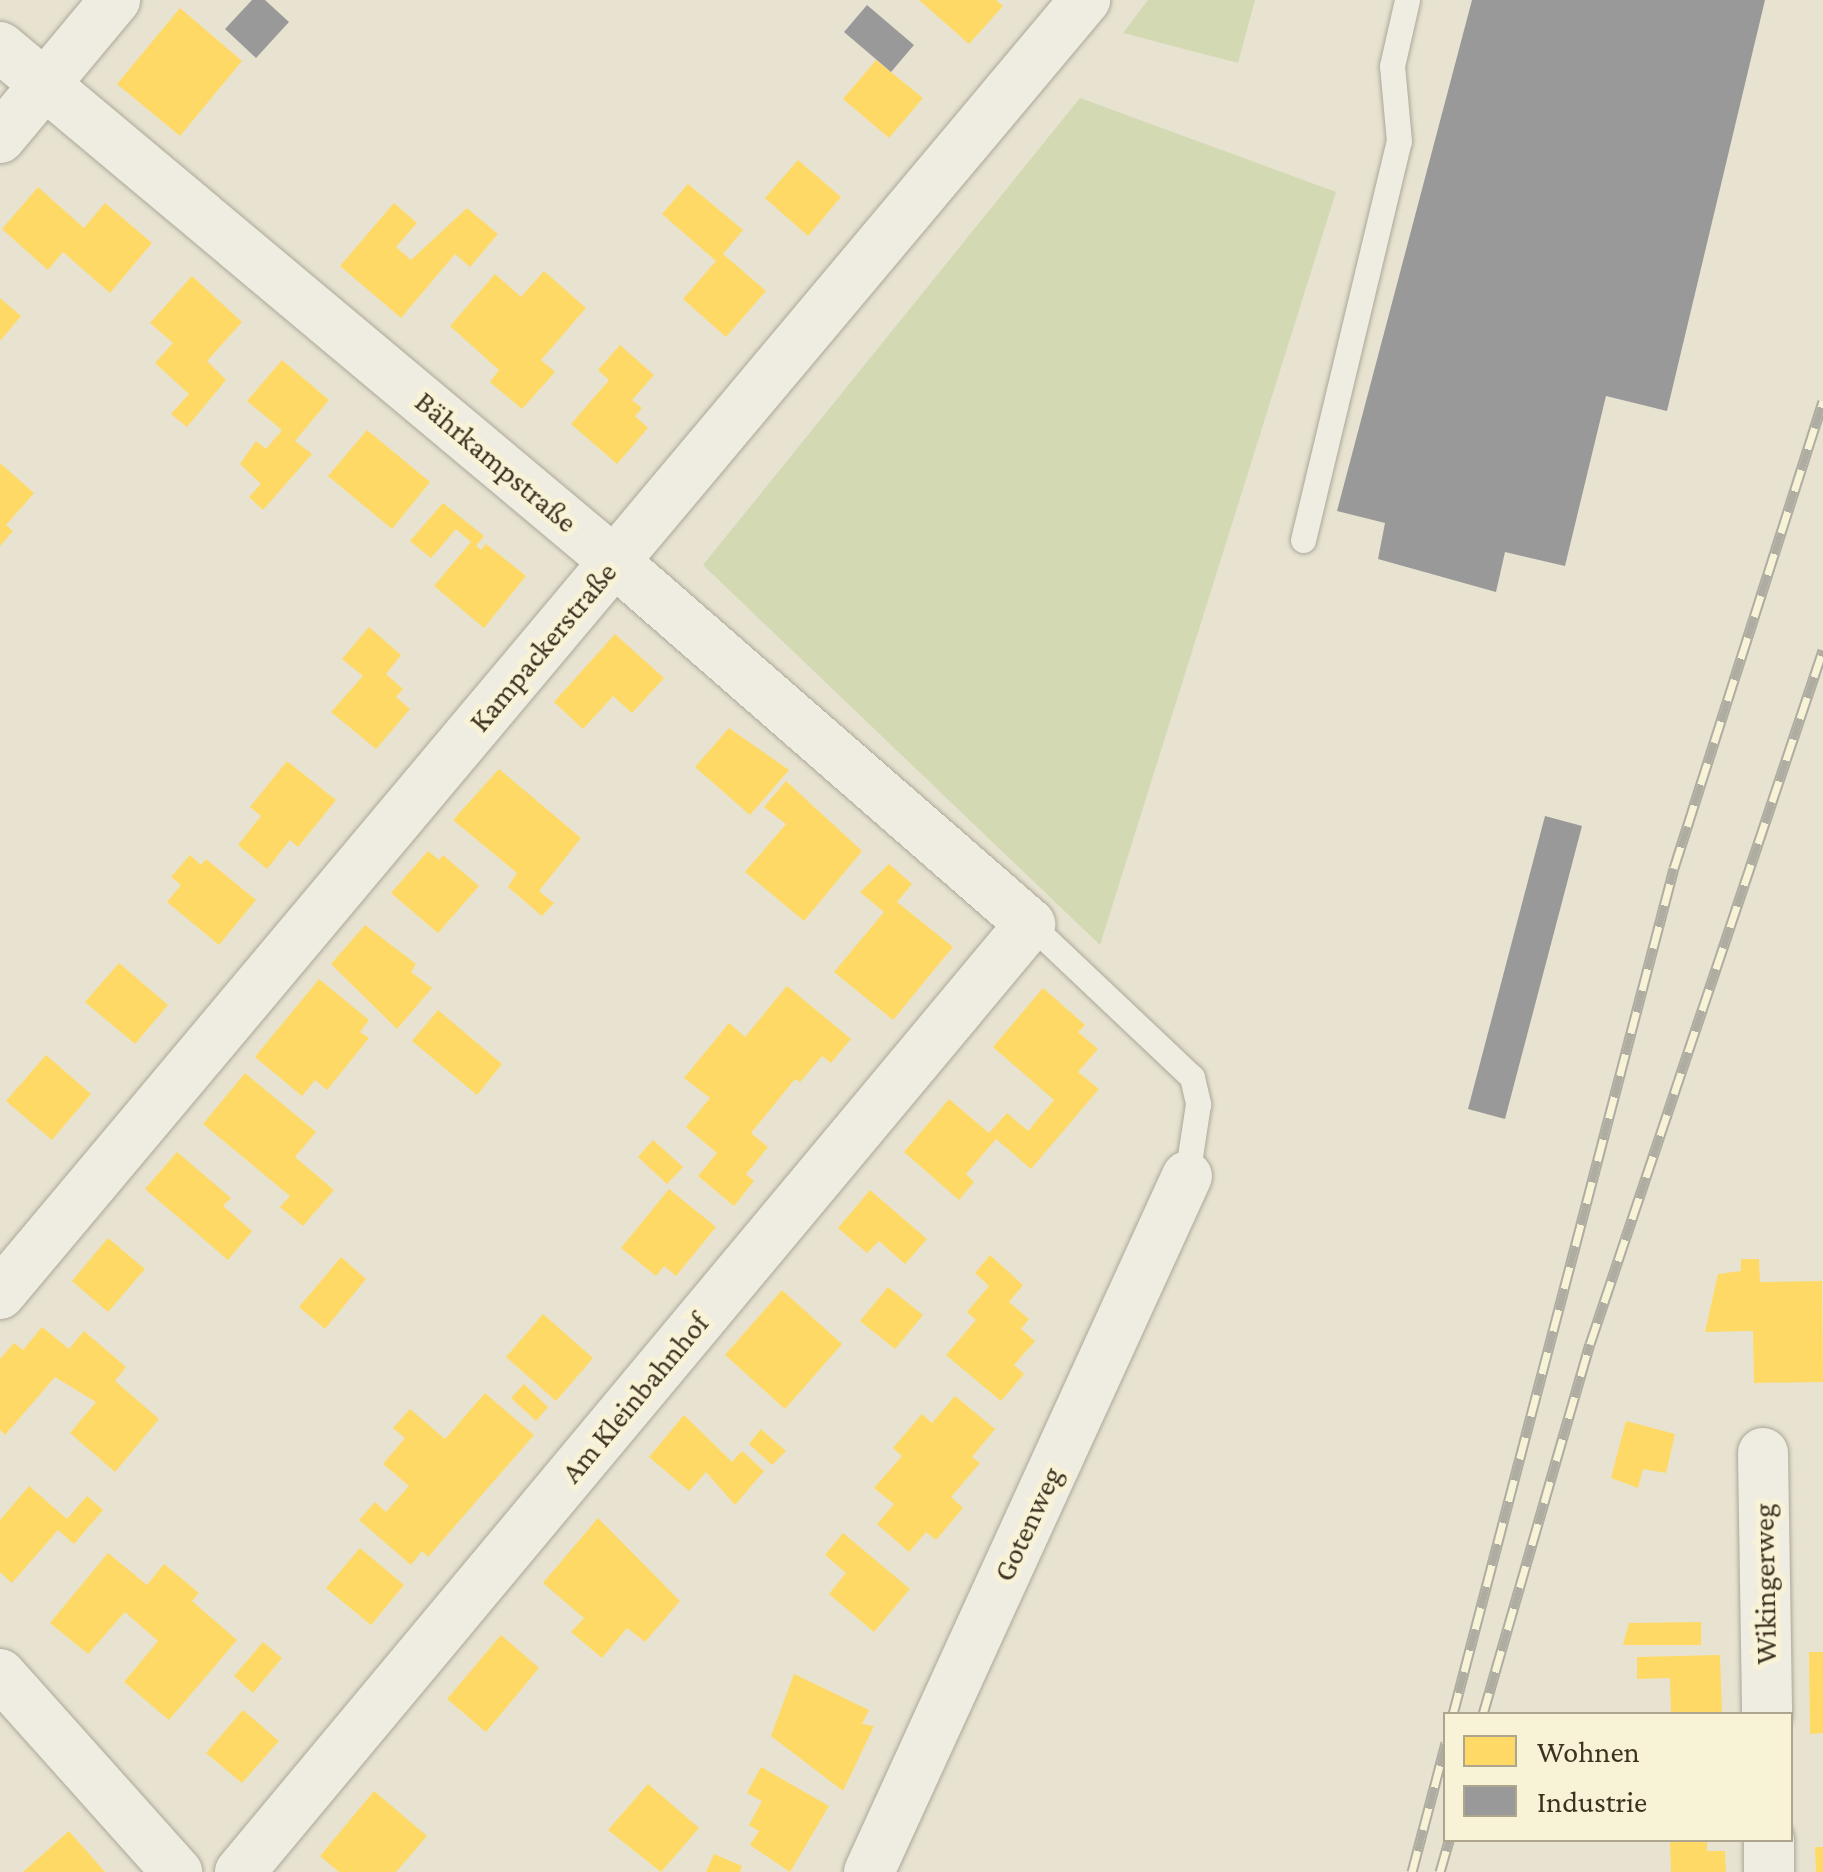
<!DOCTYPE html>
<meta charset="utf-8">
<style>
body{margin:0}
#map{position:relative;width:1823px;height:1872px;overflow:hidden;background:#e7e3d0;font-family:"Crimson Pro",serif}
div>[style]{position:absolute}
.green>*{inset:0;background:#d3d9b2}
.homes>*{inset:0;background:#ffd966}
.industry>*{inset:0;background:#999}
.roads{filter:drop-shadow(0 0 2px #aca798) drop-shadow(0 0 2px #aca798)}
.lane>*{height:25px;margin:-12.5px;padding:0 12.5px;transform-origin:12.5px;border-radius:12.5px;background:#efece2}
.street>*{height:50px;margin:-25px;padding:0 25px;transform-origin:25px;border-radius:25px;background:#efece2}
.rail>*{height:11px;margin-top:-5.5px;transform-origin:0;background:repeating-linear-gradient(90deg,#f8f2d6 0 22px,#afaca1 0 44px);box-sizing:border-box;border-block:2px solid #afaca1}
span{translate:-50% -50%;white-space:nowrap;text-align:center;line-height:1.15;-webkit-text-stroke:10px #f8f2d6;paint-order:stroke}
.street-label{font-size:30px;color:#3d311f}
.legend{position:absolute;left:1443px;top:1712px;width:350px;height:130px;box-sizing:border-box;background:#f8f2d6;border:2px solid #ada58d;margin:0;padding:12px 18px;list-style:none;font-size:30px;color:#3d311f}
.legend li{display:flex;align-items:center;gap:20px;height:50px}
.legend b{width:50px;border:2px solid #ada58d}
</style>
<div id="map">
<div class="green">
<div style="clip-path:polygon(1148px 0,1255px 0,1238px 63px,1123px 33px)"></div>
<div style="clip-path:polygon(1080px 98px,1336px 192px,1100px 945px,703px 565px)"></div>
</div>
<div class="homes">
<div style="clip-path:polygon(919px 0,996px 0,1003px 6px,969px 44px)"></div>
<div style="clip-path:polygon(180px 8px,242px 61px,180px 136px,117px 84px)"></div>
<div style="clip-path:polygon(876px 60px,923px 98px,889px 138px,843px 99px)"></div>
<div style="clip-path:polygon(798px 160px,841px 197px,808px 236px,765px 198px)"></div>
<div style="clip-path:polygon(688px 184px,743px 230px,723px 254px,766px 291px,726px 337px,683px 299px,716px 261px,662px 214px)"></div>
<div style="clip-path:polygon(38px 187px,84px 228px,105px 203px,152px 243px,110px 293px,63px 252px,48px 270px,2px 229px)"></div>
<div style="clip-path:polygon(394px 203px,417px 223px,396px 247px,411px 260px,467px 208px,498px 234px,470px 267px,455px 254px,401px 318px,340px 266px)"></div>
<div style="clip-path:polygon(544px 271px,586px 308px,541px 360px,555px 372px,522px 409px,490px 382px,499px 370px,450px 326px,495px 274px,521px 297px)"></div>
<div style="clip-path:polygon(192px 276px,242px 322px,207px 361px,226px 380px,187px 427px,171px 414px,189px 394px,155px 363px,173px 343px,150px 323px)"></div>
<div style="clip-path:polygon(0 298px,21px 316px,0 341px)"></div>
<div style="clip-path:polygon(620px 345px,654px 375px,632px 400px,642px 408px,635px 416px,648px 428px,617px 464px,571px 424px,609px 380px,598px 370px)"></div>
<div style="clip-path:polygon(282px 360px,329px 400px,295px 441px,312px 454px,263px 510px,249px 497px,261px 484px,240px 464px,256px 441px,266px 449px,282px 430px,247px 401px)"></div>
<div style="clip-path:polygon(367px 430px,430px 482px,392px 529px,328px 476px)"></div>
<div style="clip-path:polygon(0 463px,34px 493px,6px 525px,13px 531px,0 546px)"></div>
<div style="clip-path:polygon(443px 503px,484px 536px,476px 546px,481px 550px,486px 544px,526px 576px,484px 628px,434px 586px,471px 542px,456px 529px,431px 558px,410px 541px)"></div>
<div style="clip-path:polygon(369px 627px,401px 655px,386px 674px,403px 689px,396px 697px,410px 709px,376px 749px,331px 712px,363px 676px,342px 659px)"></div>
<div style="clip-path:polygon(615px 634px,664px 678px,632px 713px,613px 696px,583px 729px,554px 702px)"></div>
<div style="clip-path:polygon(729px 728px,789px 770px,750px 815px,695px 767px)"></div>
<div style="clip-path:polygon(287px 761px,336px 800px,298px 847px,290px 840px,267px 869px,238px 845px,261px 816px,250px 807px)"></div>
<div style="clip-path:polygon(499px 769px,581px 838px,539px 891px,554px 903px,542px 916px,508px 887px,517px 873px,453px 820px)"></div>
<div style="clip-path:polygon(786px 781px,862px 851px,804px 921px,745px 872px,786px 824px,764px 807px)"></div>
<div style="clip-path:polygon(428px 851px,439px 860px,443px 855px,479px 886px,438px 933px,391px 893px)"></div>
<div style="clip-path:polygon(190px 855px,201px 865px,206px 859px,256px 900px,219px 945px,167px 902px,181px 885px,171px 877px)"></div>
<div style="clip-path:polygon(889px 864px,912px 884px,897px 902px,953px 947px,893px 1020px,834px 972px,884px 912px,860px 892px)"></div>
<div style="clip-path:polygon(365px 925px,416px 964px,411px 972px,432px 988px,397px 1029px,331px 964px)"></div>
<div style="clip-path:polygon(119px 963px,168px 1005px,135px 1044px,85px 1002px)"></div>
<div style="clip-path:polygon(319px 979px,369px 1020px,360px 1032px,369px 1038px,327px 1090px,315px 1080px,302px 1096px,255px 1057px)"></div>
<div style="clip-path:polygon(787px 986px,851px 1039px,831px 1063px,822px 1056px,800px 1082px,795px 1079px,751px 1133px,768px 1147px,746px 1174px,754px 1181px,734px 1206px,698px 1176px,717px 1153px,686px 1127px,710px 1098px,684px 1078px,729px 1023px,745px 1037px)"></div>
<div style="clip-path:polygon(1043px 988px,1085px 1025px,1078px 1032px,1098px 1049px,1078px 1072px,1099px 1089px,1031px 1169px,996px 1139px,966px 1174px,974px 1182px,959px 1200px,904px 1152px,949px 1099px,989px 1133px,1007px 1113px,1028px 1131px,1054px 1100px,993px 1047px)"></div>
<div style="clip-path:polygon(438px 1010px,502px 1064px,477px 1095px,412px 1041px)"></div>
<div style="clip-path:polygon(46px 1055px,91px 1094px,52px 1140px,6px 1101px)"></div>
<div style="clip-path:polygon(245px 1073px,316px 1132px,295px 1157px,334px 1190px,303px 1226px,280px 1207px,290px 1196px,203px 1124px)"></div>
<div style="clip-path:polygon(653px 1140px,683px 1167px,667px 1184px,638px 1157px)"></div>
<div style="clip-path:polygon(177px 1152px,231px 1198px,223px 1206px,252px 1231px,228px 1260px,145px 1189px)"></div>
<div style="clip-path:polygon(669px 1189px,716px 1227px,676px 1276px,664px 1266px,656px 1276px,621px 1248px)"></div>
<div style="clip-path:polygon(870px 1190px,927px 1239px,905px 1264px,879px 1241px,867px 1253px,838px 1228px)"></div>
<div style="clip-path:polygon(108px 1238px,145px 1269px,108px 1312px,72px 1281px)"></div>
<div style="clip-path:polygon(990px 1255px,1023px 1285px,1009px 1302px,1029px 1319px,1021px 1329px,1035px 1341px,1014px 1365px,1024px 1374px,1001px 1401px,946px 1355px,976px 1320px,967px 1312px,989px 1286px,975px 1273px)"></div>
<div style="clip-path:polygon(341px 1257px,366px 1279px,325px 1329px,299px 1307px)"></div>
<div style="clip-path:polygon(1741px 1259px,1759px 1259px,1760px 1282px,1822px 1281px,1823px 1382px,1754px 1383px,1753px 1331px,1705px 1332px,1718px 1274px,1741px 1271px)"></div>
<div style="clip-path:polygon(888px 1287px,923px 1315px,895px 1349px,860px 1321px)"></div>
<div style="clip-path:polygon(782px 1290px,842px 1344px,785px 1409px,725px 1355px)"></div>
<div style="clip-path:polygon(543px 1314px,593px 1358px,556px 1401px,506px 1357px)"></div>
<div style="clip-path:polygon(42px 1327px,69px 1349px,84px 1331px,126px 1367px,115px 1381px,159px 1419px,115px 1472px,70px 1433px,96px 1402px,55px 1377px,5px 1435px,0 1430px,0 1359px,14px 1343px,23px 1350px)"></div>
<div style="clip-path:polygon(524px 1384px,548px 1407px,536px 1421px,511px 1398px)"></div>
<div style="clip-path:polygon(485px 1393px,534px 1435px,428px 1557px,422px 1551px,411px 1565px,359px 1520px,375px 1502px,386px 1512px,409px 1486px,383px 1464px,405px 1438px,393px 1428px,410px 1409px,445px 1439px)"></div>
<div style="clip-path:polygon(955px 1396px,995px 1429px,972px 1457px,980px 1463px,951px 1497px,963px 1508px,936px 1540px,926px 1532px,909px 1552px,877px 1524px,894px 1504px,874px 1488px,902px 1456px,893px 1448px,922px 1414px,932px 1423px)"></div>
<div style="clip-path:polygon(684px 1415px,732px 1462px,742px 1451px,764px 1471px,735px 1505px,706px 1472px,689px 1491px,649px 1457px)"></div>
<div style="clip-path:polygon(1626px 1421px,1675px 1434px,1666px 1473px,1643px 1469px,1638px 1488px,1611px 1478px)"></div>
<div style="clip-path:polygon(761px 1429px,786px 1451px,772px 1465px,749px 1444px)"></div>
<div style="clip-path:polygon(29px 1486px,67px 1519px,87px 1496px,103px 1510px,74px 1544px,58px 1530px,12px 1583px,0 1572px,0 1520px)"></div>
<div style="clip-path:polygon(598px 1518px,680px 1601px,645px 1642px,627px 1628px,602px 1658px,571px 1632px,584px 1618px,543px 1583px)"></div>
<div style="clip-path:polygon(843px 1533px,910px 1589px,874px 1632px,829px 1594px,846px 1573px,825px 1555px)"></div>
<div style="clip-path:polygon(360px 1548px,404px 1585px,371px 1625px,326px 1588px)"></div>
<div style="clip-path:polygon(108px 1553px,147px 1585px,164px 1564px,199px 1593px,192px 1601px,237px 1640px,169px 1720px,124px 1682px,158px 1641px,125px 1612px,88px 1654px,50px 1623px)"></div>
<div style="clip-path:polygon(1701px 1622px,1701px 1645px,1623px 1645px,1629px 1623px)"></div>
<div style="clip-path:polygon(501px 1635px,539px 1668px,486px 1732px,447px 1699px)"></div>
<div style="clip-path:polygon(263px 1642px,282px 1658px,253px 1693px,234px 1676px)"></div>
<div style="clip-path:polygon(1809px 1652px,1823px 1652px,1823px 1733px,1810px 1734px)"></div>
<div style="clip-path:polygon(1720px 1655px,1722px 1714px,1671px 1714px,1670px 1678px,1637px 1679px,1637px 1657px)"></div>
<div style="clip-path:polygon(794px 1674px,869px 1710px,862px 1724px,874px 1726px,843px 1791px,771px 1736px)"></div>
<div style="clip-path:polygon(243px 1710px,279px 1741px,242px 1783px,206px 1753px)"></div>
<div style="clip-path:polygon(761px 1767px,829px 1806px,790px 1872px,750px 1845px,759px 1831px,749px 1825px,762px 1801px,747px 1793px)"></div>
<div style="clip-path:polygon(648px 1784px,699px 1828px,661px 1872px,608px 1830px)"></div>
<div style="clip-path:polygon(374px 1791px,427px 1836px,396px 1872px,339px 1872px,320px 1856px)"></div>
<div style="clip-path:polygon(69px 1831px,105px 1872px,23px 1872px)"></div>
<div style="clip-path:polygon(1670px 1840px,1707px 1840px,1707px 1851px,1725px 1851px,1726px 1872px,1671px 1872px)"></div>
<div style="clip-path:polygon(1815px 1847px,1823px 1847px,1823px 1872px,1816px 1872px)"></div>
<div style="clip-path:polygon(714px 1854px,742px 1866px,740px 1872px,706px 1872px)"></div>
</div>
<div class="industry">
<div style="clip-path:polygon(252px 0,265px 0,289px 22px,256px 58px,225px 29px)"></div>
<div style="clip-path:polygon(1472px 0,1765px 0,1667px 411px,1606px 396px,1565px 566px,1505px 552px,1496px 592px,1378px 559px,1385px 523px,1337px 511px)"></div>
<div style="clip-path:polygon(867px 5px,914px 45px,891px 72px,844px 32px)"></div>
<div style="clip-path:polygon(1545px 816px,1582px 826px,1505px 1119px,1468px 1109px)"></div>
</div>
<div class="roads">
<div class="lane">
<div style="left:1303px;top:540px;width:410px;rotate:-76.5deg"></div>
<div style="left:1399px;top:141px;width:75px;rotate:-95.3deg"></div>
<div style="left:1392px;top:66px;width:68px;rotate:-77.2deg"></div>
<div style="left:1030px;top:924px;width:223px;rotate:43.4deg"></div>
<div style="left:1192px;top:1077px;width:28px;rotate:77deg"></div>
<div style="left:1198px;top:1104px;width:73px;rotate:98.7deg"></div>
</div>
<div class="street">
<div style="left:0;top:47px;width:802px;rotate:39.94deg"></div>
<div style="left:615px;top:562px;width:551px;rotate:41.1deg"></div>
<div style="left:1030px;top:924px;width:1234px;rotate:129.81deg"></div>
<div style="left:0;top:138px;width:180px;rotate:-50.2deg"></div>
<div style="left:0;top:1294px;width:1689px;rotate:-50.02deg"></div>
<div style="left:1763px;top:1453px;width:261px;rotate:89.1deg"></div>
<div style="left:0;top:1674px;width:266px;rotate:48.2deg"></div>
<div style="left:1769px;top:1840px;width:32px;rotate:90deg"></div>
<div style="left:869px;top:1872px;width:765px;rotate:-65.44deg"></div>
</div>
</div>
<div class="rail">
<div style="left:1453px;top:1714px;width:874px;rotate:-75.36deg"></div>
<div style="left:1674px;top:868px;width:490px;rotate:-72.3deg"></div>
<div style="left:1483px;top:1714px;width:385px;rotate:-73.9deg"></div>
<div style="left:1590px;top:1344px;width:732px;rotate:-71.44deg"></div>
<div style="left:1412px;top:1872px;width:134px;rotate:-75.3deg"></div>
<div style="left:1440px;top:1872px;width:33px;rotate:-74deg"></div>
</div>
<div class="street-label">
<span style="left:496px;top:462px;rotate:40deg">Bährkampstraße</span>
<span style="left:543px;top:647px;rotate:-50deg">Kampackerstraße</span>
<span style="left:635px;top:1398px;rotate:-50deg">Am Kleinbahnhof</span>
<span style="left:1028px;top:1524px;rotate:-65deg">Gotenweg</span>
<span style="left:1765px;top:1584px;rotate:-91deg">Wikingerweg</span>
</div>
<ul class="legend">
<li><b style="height:28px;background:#ffd966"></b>Wohnen</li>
<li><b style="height:28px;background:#999"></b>Industrie</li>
</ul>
</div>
